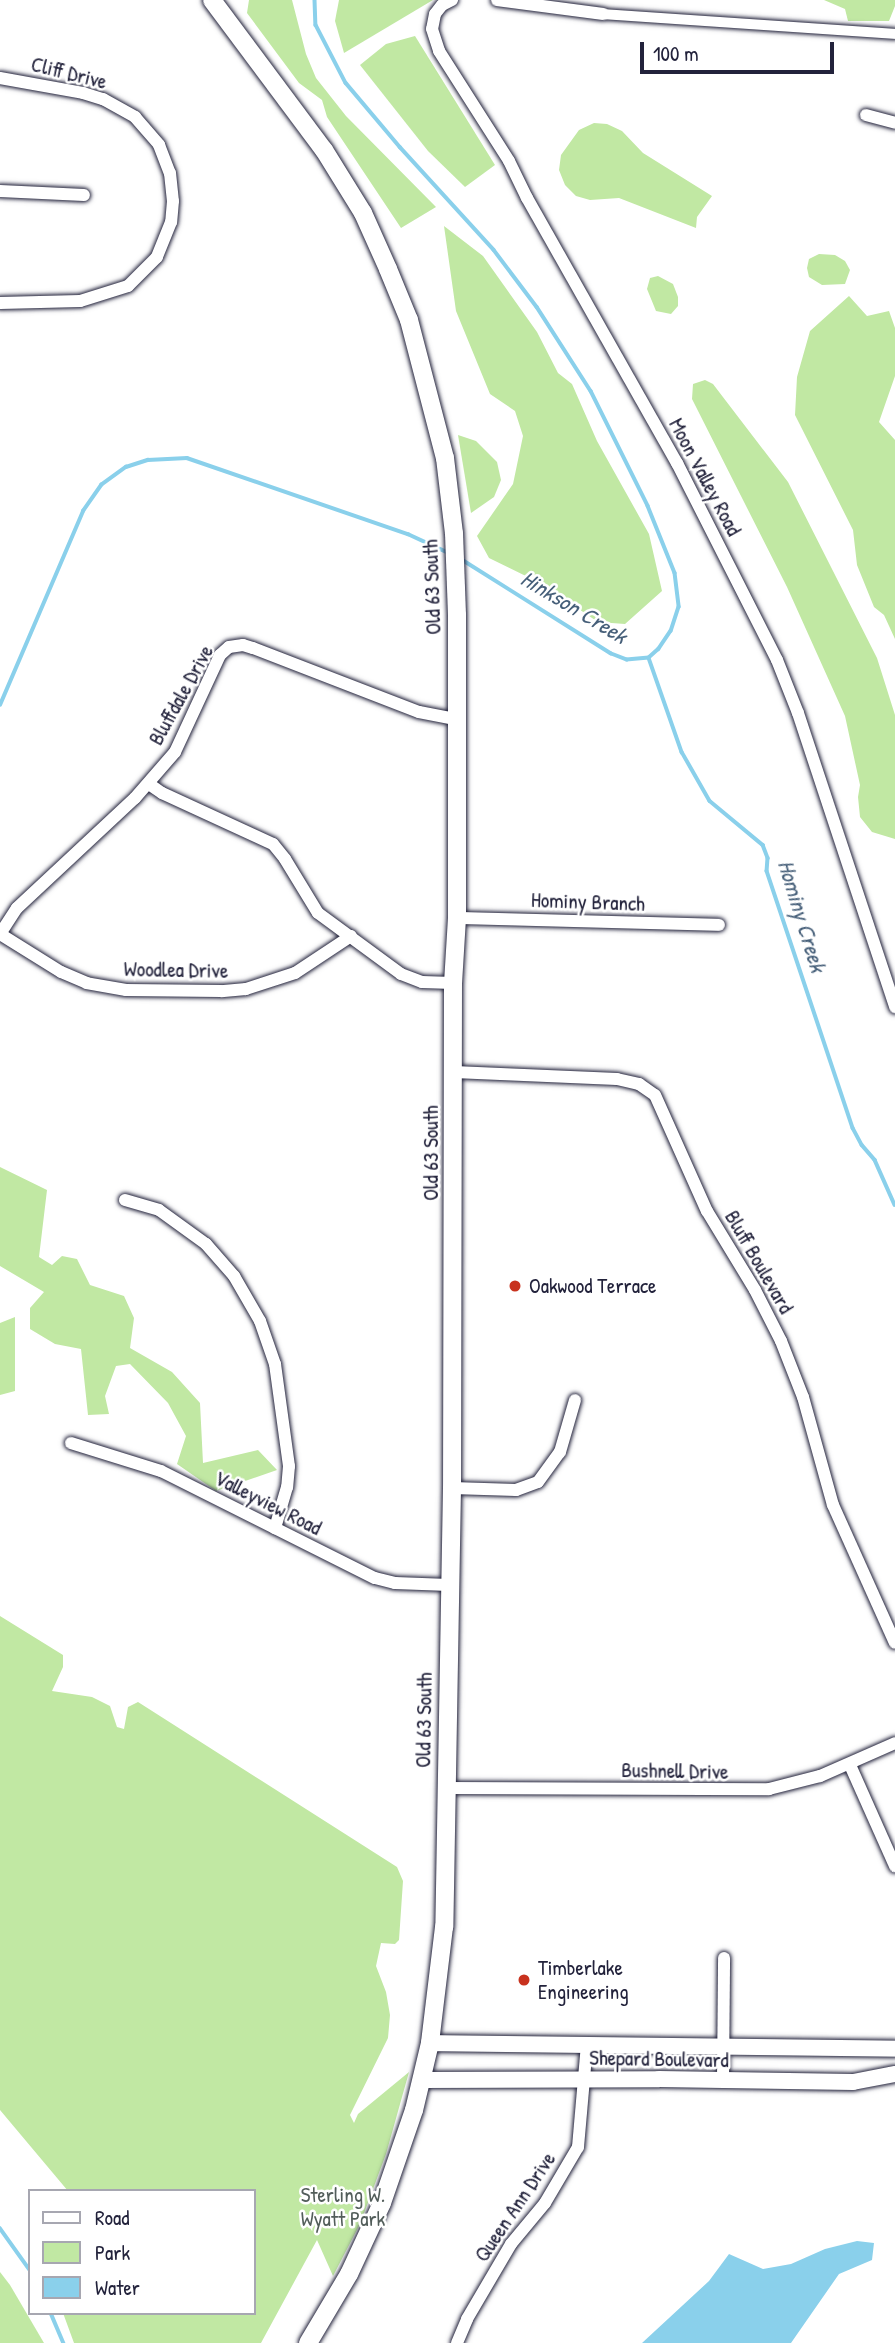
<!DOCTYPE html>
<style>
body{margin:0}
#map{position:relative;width:895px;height:2343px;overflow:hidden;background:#fff;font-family:"Patrick Hand",sans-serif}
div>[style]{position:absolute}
.green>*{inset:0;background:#c1e8a3}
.water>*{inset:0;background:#8ad0eb}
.stream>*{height:3.5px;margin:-1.75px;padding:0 1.75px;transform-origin:1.75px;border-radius:1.75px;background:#8ad0eb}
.roads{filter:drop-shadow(0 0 2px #22223b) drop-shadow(0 0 2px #22223b)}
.pedestrian>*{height:10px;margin:-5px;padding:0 5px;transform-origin:5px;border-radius:5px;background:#fff}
.minor>*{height:12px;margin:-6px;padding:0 6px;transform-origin:6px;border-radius:6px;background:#fff}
.tertiary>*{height:16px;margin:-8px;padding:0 8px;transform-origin:8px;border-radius:8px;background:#fff}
.secondary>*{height:18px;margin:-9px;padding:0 9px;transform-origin:9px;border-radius:9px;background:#fff}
.dots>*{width:19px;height:19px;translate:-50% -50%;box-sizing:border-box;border:4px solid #fff;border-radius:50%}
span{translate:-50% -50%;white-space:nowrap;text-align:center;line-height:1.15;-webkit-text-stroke:5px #fff;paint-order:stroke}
.street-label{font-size:21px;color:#22223b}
.poi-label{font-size:21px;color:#22223b}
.left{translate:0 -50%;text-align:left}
.park-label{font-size:21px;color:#525d5a}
.water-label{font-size:23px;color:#465f79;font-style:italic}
.legend{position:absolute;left:28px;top:2189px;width:228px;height:126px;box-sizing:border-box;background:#fff;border:2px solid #a7a7b1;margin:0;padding:9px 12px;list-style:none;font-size:21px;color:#22223b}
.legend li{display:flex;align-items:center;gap:14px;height:35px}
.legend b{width:35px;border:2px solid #a7a7b1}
.scale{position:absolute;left:640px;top:42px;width:194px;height:32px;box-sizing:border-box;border:4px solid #22223b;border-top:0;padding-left:9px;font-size:21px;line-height:24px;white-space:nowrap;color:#22223b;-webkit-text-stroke:5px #fff;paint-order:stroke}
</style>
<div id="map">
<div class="green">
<div style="clip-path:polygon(249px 0,292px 0,306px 54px,316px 78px,346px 116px,436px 207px,401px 228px,327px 117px,322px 100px,299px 83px,247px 13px)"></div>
<div style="clip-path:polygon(339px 0,433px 0,344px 53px,335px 21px)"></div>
<div style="clip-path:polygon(824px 0,895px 0,895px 6px,889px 21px,848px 21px,845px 9px)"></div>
<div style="clip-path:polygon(415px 36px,495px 165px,465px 187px,428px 151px,360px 65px,386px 44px)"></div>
<div style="clip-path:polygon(594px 123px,607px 124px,622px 131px,643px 153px,712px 196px,697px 217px,696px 228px,619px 198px,590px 200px,576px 196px,565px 185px,559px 170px,561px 155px,579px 130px)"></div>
<div style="clip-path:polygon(444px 226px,483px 256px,537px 332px,558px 373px,572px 384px,597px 441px,649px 534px,662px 591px,625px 624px,598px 622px,540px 583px,489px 558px,477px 536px,513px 484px,523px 436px,515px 411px,490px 394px,456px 311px)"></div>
<div style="clip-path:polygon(819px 254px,835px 255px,845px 261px,850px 270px,845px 284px,822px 285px,809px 277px,807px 268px,809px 259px)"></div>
<div style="clip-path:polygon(658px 276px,673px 284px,678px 297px,678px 306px,671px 314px,656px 311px,647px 289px,650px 278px)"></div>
<div style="clip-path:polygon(849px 296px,867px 316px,889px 311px,895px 328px,895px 376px,879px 422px,895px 440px,895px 639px,884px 615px,874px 607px,857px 565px,853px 530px,795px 415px,797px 377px,810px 331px)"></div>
<div style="clip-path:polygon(705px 380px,713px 384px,788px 482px,877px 658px,895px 715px,895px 839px,872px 832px,860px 817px,858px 797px,860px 785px,845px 716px,787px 587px,692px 399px,693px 384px)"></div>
<div style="clip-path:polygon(458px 435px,476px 441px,497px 462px,501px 480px,494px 497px,471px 513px)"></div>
<div style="clip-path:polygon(0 1167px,47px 1190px,39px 1257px,52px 1265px,62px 1256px,77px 1259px,90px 1285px,124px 1296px,134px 1318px,130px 1348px,172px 1372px,200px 1403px,203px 1463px,258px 1450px,277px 1470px,216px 1491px,177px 1464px,186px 1436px,168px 1403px,130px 1364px,116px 1366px,105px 1396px,109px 1414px,88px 1415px,81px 1349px,55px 1344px,30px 1329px,30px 1308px,44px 1292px,0 1266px)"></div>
<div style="clip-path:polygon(15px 1317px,15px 1391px,0 1395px,0 1323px)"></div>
<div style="clip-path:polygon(0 1616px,63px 1655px,63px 1667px,52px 1691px,92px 1697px,110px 1706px,117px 1727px,124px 1729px,128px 1707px,138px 1702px,397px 1867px,403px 1881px,399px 1940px,395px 1944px,381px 1943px,376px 1966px,386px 1992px,390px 2015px,388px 2038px,350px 2115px,354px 2123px,358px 2114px,409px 2072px,386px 2154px,360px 2224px,333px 2276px,317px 2240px,261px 2343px,74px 2343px,63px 2313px,254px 2313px,254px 2191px,68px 2191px,0 2110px)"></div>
<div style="clip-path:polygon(0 2272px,10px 2285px,44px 2343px,0 2343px)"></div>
</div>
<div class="water">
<div style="clip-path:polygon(857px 2241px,874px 2243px,872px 2260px,839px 2274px,791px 2343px,642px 2343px,709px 2281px,729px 2254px,763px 2269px,791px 2264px,825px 2249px)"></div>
</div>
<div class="stream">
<div style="left:315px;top:0;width:25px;rotate:88deg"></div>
<div style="left:316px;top:25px;width:65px;rotate:62.7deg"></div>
<div style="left:346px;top:83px;width:84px;rotate:49.8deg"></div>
<div style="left:400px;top:147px;width:139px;rotate:47.6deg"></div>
<div style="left:494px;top:250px;width:71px;rotate:53deg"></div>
<div style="left:537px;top:307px;width:100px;rotate:57.3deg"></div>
<div style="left:591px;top:391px;width:128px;rotate:63.6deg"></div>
<div style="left:648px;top:506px;width:72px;rotate:68.1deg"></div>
<div style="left:675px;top:573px;width:34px;rotate:83deg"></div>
<div style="left:679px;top:607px;width:25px;rotate:108deg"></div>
<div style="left:671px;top:631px;width:22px;rotate:124deg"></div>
<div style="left:659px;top:649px;width:13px;rotate:138deg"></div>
<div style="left:649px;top:658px;width:22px;rotate:175deg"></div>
<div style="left:627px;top:660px;width:17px;rotate:-159deg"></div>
<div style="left:611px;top:654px;width:176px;rotate:-147.8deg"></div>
<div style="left:649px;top:658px;width:100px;rotate:70.7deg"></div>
<div style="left:682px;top:752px;width:56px;rotate:60.3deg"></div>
<div style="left:710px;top:801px;width:69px;rotate:39.7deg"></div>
<div style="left:763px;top:845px;width:14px;rotate:69deg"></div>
<div style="left:768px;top:858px;width:13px;rotate:94deg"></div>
<div style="left:767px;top:871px;width:271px;rotate:71.5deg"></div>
<div style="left:853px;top:1128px;width:19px;rotate:62deg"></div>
<div style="left:862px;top:1145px;width:20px;rotate:49deg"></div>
<div style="left:875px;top:1160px;width:49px;rotate:66deg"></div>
<div style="left:0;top:705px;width:211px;rotate:-66.8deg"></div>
<div style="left:83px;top:511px;width:32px;rotate:-55deg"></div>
<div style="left:101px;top:485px;width:31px;rotate:-36deg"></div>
<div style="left:126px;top:467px;width:23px;rotate:-18deg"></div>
<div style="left:148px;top:460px;width:39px;rotate:-3deg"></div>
<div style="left:187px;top:458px;width:234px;rotate:19deg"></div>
<div style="left:408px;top:534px;width:45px;rotate:24.9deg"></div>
<div style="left:0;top:2228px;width:52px;rotate:54.5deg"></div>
<div style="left:51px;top:2313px;width:33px;rotate:67deg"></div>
</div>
<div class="roads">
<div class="pedestrian">
<div style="left:603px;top:14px;width:293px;rotate:3.9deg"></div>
</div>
<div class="minor">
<div style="left:452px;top:0;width:11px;rotate:153deg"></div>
<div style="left:442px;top:5px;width:11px;rotate:128deg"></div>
<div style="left:435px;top:14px;width:15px;rotate:101deg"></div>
<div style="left:432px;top:29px;width:23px;rotate:72deg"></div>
<div style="left:439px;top:51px;width:130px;rotate:57.5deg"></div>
<div style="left:509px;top:161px;width:41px;rotate:64.1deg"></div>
<div style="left:527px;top:198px;width:305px;rotate:60.5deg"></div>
<div style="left:677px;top:463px;width:221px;rotate:63.1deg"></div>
<div style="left:777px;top:660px;width:57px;rotate:68.4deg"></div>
<div style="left:798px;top:713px;width:310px;rotate:71.7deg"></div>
<div style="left:497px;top:0;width:107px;rotate:7.5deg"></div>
<div style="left:0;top:78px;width:84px;rotate:10.2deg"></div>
<div style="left:83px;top:93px;width:21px;rotate:17deg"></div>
<div style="left:103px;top:99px;width:37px;rotate:29deg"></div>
<div style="left:135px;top:117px;width:37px;rotate:49deg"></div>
<div style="left:159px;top:145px;width:30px;rotate:69deg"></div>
<div style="left:170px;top:173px;width:28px;rotate:84deg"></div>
<div style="left:173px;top:201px;width:21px;rotate:95deg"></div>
<div style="left:171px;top:222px;width:38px;rotate:112deg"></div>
<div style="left:157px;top:257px;width:41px;rotate:135deg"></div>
<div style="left:128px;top:286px;width:50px;rotate:162.6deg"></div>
<div style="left:80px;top:301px;width:80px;rotate:178.6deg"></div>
<div style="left:866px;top:115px;width:30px;rotate:15deg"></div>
<div style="left:0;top:191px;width:84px;rotate:2.7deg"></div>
<div style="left:149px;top:784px;width:16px;rotate:35deg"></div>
<div style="left:162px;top:793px;width:122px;rotate:24.7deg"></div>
<div style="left:273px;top:844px;width:19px;rotate:51deg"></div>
<div style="left:285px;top:859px;width:63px;rotate:58.6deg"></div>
<div style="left:318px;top:913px;width:103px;rotate:36.3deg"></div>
<div style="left:401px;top:974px;width:22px;rotate:21deg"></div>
<div style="left:422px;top:982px;width:31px;rotate:2deg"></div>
<div style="left:457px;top:918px;width:262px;rotate:1.5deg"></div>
<div style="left:351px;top:936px;width:67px;rotate:146.5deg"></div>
<div style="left:295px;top:973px;width:52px;rotate:161.9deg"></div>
<div style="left:246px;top:989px;width:25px;rotate:175deg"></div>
<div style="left:221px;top:991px;width:95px;rotate:-179.4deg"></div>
<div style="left:126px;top:990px;width:40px;rotate:-170deg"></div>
<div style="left:87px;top:983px;width:28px;rotate:-157deg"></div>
<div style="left:61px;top:972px;width:72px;rotate:-148.1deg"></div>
<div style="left:0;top:934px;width:31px;rotate:-57deg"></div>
<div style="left:17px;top:908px;width:161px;rotate:-43deg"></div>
<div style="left:135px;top:798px;width:61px;rotate:-49deg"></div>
<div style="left:175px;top:752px;width:107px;rotate:-65.1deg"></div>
<div style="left:220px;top:655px;width:12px;rotate:-42deg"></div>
<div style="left:229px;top:647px;width:14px;rotate:-8deg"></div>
<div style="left:243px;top:645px;width:10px;rotate:17deg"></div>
<div style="left:253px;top:648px;width:178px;rotate:21.1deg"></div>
<div style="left:419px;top:712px;width:38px;rotate:11deg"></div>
<div style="left:454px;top:1072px;width:163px;rotate:2.5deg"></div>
<div style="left:617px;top:1079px;width:23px;rotate:13deg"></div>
<div style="left:639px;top:1084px;width:19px;rotate:35deg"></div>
<div style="left:655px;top:1095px;width:127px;rotate:65.9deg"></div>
<div style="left:707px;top:1211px;width:92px;rotate:58.7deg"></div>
<div style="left:755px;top:1290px;width:57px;rotate:63deg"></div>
<div style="left:781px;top:1341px;width:60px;rotate:68.6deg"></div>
<div style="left:803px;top:1397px;width:112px;rotate:74.5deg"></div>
<div style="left:833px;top:1505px;width:151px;rotate:65.8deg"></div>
<div style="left:125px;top:1200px;width:35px;rotate:16deg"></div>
<div style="left:159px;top:1210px;width:58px;rotate:35.9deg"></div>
<div style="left:206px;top:1244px;width:43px;rotate:48.8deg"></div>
<div style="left:234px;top:1276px;width:52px;rotate:60deg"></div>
<div style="left:260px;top:1321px;width:46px;rotate:70.8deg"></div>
<div style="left:275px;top:1364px;width:103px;rotate:82.2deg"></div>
<div style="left:289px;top:1466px;width:21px;rotate:95deg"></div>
<div style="left:287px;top:1487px;width:43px;rotate:106.3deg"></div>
<div style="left:71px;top:1443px;width:94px;rotate:17.3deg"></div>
<div style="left:161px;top:1471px;width:239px;rotate:26.6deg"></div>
<div style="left:375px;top:1578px;width:21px;rotate:14deg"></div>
<div style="left:395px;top:1583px;width:54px;rotate:2.1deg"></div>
<div style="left:452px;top:1488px;width:64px;rotate:1.8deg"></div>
<div style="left:516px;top:1490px;width:23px;rotate:-20deg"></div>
<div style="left:538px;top:1482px;width:37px;rotate:-54deg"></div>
<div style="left:560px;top:1452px;width:54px;rotate:-73.9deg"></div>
<div style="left:850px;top:1765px;width:111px;rotate:66deg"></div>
<div style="left:446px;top:1788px;width:323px;rotate:0.2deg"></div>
<div style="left:769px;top:1789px;width:53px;rotate:-14.3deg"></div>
<div style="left:820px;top:1776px;width:82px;rotate:-23.7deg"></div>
<div style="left:723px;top:2081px;width:123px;rotate:-89.5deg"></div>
<div style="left:457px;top:2343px;width:26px;rotate:-67deg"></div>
<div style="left:467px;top:2319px;width:87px;rotate:-59.6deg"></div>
<div style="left:511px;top:2244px;width:53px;rotate:-50.3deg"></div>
<div style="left:545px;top:2203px;width:65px;rotate:-59.5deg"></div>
<div style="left:578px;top:2147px;width:103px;rotate:-85deg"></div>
</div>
<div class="tertiary">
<div style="left:430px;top:2043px;width:465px;rotate:0.7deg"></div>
<div style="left:421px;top:2080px;width:238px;rotate:-0.2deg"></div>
<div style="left:659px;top:2079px;width:194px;rotate:0.9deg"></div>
<div style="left:853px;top:2082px;width:43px;rotate:-10.8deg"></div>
</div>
<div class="secondary">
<div style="left:212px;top:0;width:187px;rotate:53.3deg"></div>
<div style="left:324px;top:150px;width:74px;rotate:58.2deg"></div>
<div style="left:363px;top:213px;width:61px;rotate:65.9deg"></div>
<div style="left:388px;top:269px;width:55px;rotate:67.6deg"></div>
<div style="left:409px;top:320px;width:143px;rotate:75.4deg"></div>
<div style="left:445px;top:458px;width:76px;rotate:83.2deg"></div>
<div style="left:454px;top:533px;width:82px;rotate:87.9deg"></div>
<div style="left:457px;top:615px;width:303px;rotate:90deg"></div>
<div style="left:457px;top:918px;width:65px;rotate:93.5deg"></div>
<div style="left:453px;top:983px;width:505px;rotate:90.11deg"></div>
<div style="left:452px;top:1488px;width:439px;rotate:91deg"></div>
<div style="left:444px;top:1927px;width:117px;rotate:96.9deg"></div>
<div style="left:430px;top:2043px;width:69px;rotate:103.4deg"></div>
<div style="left:414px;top:2110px;width:98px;rotate:109deg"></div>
<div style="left:382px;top:2203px;width:78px;rotate:114.9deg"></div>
<div style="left:349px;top:2274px;width:80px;rotate:120.7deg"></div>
</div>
</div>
<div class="dots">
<div style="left:515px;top:1286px;background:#c8321e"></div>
<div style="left:524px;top:1980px;background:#c8321e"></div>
</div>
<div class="street-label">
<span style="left:69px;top:73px;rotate:14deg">Cliff Drive</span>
<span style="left:705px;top:477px;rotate:62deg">Moon Valley Road</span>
<span style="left:432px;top:587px;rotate:-92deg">Old 63 South</span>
<span style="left:181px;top:695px;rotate:-61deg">Bluffdale Drive</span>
<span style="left:588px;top:902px;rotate:2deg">Hominy Branch</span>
<span style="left:176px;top:970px;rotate:1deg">Woodlea Drive</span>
<span style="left:431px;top:1153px;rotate:-90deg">Old 63 South</span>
<span style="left:759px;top:1262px;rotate:60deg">Bluff Boulevard</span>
<span style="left:268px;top:1503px;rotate:27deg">Valleyview Road</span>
<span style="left:424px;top:1720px;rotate:-89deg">Old 63 South</span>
<span style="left:675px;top:1771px;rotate:1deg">Bushnell Drive</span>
<span style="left:659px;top:2059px;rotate:1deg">Shepard Boulevard</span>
<span style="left:515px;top:2207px;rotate:-56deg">Queen Ann Drive</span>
</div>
<div class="poi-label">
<span class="left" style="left:529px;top:1286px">Oakwood Terrace</span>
<span class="left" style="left:538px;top:1980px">Timberlake<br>Engineering</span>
</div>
<div class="park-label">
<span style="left:343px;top:2207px">Sterling W.<br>Wyatt Park</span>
</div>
<div class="water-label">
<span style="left:574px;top:607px;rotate:31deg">Hinkson Creek</span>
<span style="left:802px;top:916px;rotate:73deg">Hominy Creek</span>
</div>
<ul class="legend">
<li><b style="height:9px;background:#fff"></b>Road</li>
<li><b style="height:19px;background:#c1e8a3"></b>Park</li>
<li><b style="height:19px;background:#8ad0eb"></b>Water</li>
</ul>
<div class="scale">100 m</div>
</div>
